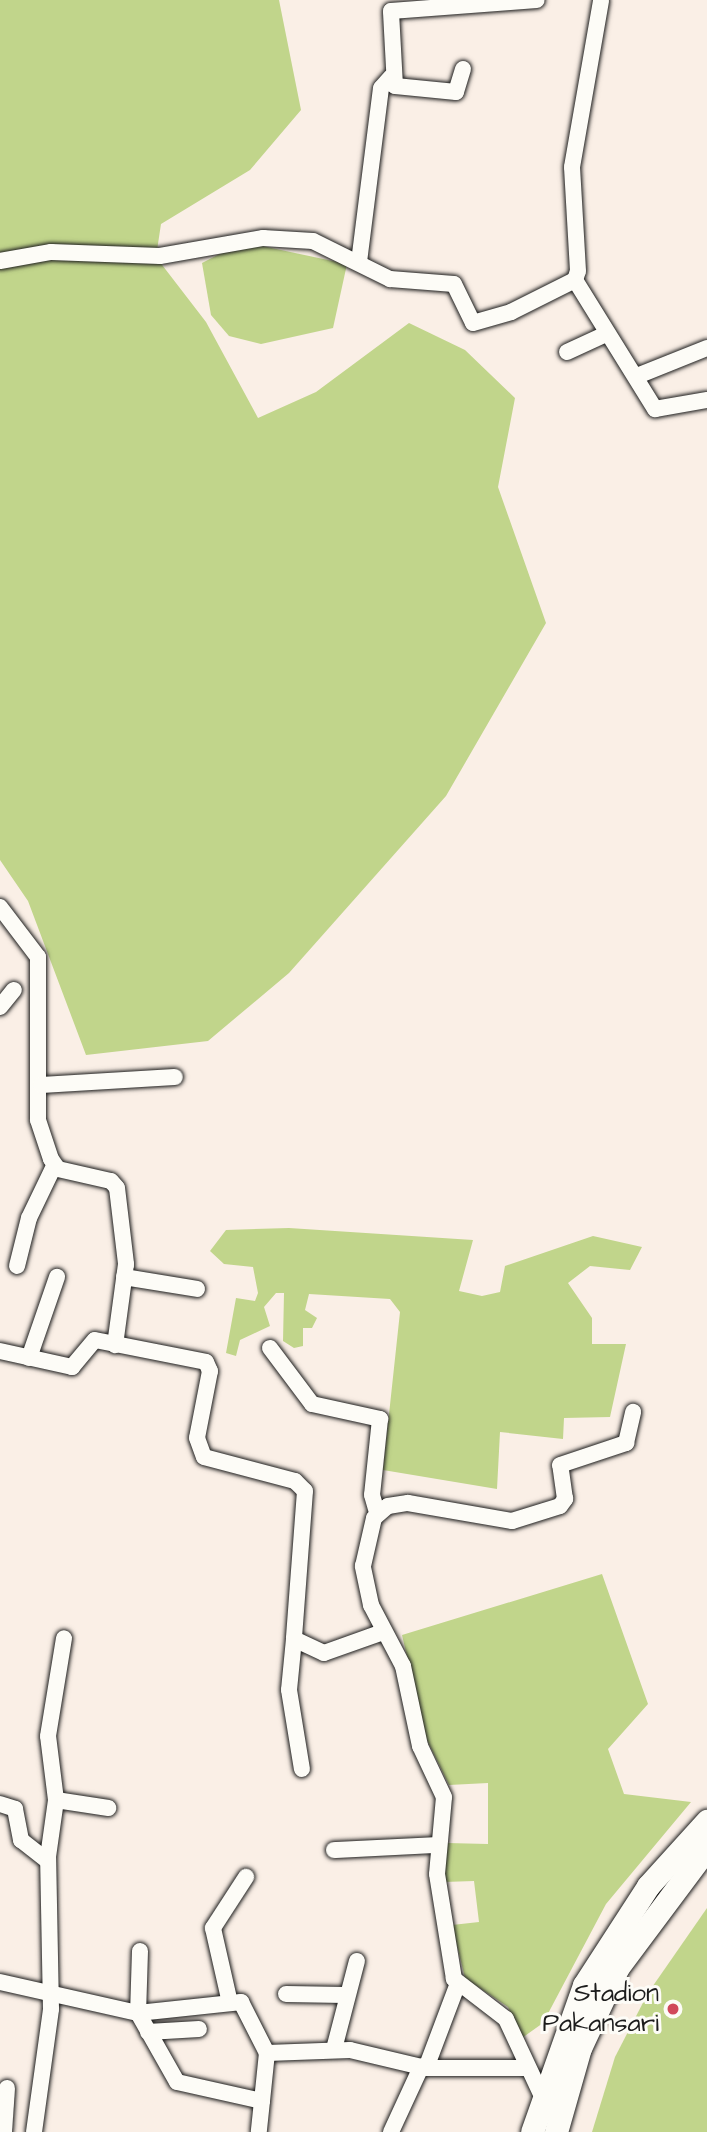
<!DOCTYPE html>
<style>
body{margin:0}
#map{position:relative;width:707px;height:2132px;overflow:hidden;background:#faefe6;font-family:"Architects Daughter",sans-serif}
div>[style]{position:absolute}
.green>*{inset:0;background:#c1d58b}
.roads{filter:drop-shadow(0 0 2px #1c1c1c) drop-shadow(0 0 2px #1c1c1c)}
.street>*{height:16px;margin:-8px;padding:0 8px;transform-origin:8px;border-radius:8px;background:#fdfcf7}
.primary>*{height:23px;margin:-11.5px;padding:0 11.5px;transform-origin:11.5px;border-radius:11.5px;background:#fdfcf7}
.dots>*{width:19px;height:19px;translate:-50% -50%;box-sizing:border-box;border:4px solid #fdfcf7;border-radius:50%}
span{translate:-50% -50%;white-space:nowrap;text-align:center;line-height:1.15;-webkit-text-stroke:6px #fdfcf7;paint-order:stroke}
.poi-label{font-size:26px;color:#1c1c1c}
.right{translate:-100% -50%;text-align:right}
</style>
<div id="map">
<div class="green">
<div style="clip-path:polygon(0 0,279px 0,301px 110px,250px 170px,161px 224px,156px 257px,206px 322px,258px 418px,316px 392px,409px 323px,465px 350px,515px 398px,498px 487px,546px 623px,446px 796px,289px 973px,208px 1041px,86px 1055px,28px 901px,0 860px)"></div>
<div style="clip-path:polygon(243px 242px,347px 264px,333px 328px,261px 344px,229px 336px,211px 315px,202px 263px)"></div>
<div style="clip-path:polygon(289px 1228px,473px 1240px,459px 1291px,482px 1296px,500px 1292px,505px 1266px,593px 1236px,642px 1247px,630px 1270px,590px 1266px,568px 1283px,592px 1318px,592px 1344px,626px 1344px,610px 1417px,564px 1418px,563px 1439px,500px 1432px,497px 1489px,383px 1470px,400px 1312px,390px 1299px,309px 1294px,305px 1310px,317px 1318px,312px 1328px,303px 1328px,303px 1346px,294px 1348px,283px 1341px,284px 1293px,276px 1293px,264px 1307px,270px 1326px,240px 1340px,236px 1356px,226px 1353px,236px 1298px,255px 1301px,258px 1293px,253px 1267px,224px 1264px,210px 1251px,226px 1230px)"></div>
<div style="clip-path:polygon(602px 1574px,648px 1704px,608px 1749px,624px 1794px,691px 1802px,606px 1904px,543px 2023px,522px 2038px,508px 2007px,465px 1978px,452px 1925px,479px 1922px,474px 1881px,444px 1882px,447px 1843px,488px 1844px,488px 1783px,449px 1785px,426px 1738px,402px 1635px)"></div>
<div style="clip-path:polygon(707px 1908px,707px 2132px,592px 2132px,615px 2057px,648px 1993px)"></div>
</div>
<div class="roads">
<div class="street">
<div style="left:463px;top:69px;width:24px;rotate:107deg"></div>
<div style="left:456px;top:92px;width:61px;rotate:-174.4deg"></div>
<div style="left:395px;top:86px;width:75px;rotate:-93.1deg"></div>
<div style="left:391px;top:11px;width:146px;rotate:-4.3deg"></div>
<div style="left:0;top:261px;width:52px;rotate:-10deg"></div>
<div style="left:51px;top:252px;width:109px;rotate:2.1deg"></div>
<div style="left:160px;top:256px;width:105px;rotate:-9.9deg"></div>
<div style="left:263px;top:238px;width:50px;rotate:3.4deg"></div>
<div style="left:313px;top:241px;width:86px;rotate:26.3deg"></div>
<div style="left:390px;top:279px;width:64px;rotate:4.5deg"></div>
<div style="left:454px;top:284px;width:43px;rotate:64deg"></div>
<div style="left:473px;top:323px;width:40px;rotate:-16deg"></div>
<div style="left:511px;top:312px;width:72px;rotate:-26.6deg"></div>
<div style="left:575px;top:280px;width:9px;rotate:-72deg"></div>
<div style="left:578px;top:271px;width:104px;rotate:-93.3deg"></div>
<div style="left:572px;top:167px;width:169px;rotate:-80.1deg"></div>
<div style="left:359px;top:262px;width:175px;rotate:-82.8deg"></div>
<div style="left:381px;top:88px;width:15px;rotate:-48deg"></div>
<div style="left:575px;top:280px;width:152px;rotate:58.2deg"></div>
<div style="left:655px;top:409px;width:53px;rotate:-9.8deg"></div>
<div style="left:567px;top:352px;width:43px;rotate:-24.8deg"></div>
<div style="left:637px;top:376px;width:75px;rotate:-21.8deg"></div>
<div style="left:0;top:907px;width:63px;rotate:52.8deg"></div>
<div style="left:38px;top:957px;width:163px;rotate:90deg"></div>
<div style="left:38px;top:1120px;width:41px;rotate:71.6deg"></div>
<div style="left:51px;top:1159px;width:12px;rotate:55deg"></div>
<div style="left:58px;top:1169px;width:54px;rotate:12.8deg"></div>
<div style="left:111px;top:1181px;width:9px;rotate:49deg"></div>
<div style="left:117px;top:1188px;width:77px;rotate:83.2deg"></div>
<div style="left:126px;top:1264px;width:82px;rotate:97.7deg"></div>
<div style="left:0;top:1007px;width:22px;rotate:-51deg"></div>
<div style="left:41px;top:1085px;width:134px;rotate:-3.4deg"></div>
<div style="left:17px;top:1266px;width:49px;rotate:-76deg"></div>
<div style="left:29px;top:1218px;width:58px;rotate:-64.3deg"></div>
<div style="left:124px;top:1277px;width:74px;rotate:9.3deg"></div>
<div style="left:270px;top:1348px;width:70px;rotate:53.1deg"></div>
<div style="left:312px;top:1404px;width:70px;rotate:12.4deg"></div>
<div style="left:380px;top:1419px;width:76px;rotate:96deg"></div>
<div style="left:372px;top:1495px;width:19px;rotate:74deg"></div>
<div style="left:0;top:1351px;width:74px;rotate:12.5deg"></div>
<div style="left:72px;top:1367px;width:35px;rotate:-50deg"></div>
<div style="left:95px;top:1340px;width:113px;rotate:11.2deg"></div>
<div style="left:206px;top:1362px;width:10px;rotate:66deg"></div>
<div style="left:210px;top:1371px;width:68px;rotate:101deg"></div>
<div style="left:197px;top:1438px;width:20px;rotate:70deg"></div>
<div style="left:204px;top:1457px;width:94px;rotate:14.8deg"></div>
<div style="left:295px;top:1481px;width:14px;rotate:45deg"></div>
<div style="left:305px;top:1491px;width:148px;rotate:94.3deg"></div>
<div style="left:294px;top:1639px;width:33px;rotate:25deg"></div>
<div style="left:324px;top:1653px;width:63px;rotate:-19.6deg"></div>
<div style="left:29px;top:1358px;width:86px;rotate:-70.9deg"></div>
<div style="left:294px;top:1639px;width:51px;rotate:95.6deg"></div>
<div style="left:289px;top:1690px;width:80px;rotate:80.7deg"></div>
<div style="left:56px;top:1800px;width:53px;rotate:8.7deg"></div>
<div style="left:0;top:1804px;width:16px;rotate:18deg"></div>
<div style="left:15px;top:1809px;width:32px;rotate:79deg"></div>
<div style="left:21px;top:1840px;width:34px;rotate:38deg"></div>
<div style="left:334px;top:1850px;width:102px;rotate:-2.8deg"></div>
<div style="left:140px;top:1951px;width:62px;rotate:91.8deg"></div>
<div style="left:138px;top:2013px;width:104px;rotate:-6.1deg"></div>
<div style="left:241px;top:2002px;width:57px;rotate:63deg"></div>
<div style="left:267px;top:2053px;width:83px;rotate:-2.1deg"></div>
<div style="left:350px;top:2050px;width:78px;rotate:13.3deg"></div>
<div style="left:426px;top:2068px;width:88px;rotate:-69.3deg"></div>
<div style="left:0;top:1982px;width:141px;rotate:12.7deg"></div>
<div style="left:138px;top:2013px;width:79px;rotate:60.5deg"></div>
<div style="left:177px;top:2082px;width:87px;rotate:12.6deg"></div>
<div style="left:262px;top:2101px;width:31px;rotate:96deg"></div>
<div style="left:286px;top:1994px;width:59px;rotate:1deg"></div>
<div style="left:230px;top:2003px;width:77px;rotate:-102.8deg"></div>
<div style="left:213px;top:1928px;width:61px;rotate:-57.1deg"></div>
<div style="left:148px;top:2032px;width:51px;rotate:-3.4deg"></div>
<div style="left:334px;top:2049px;width:91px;rotate:-75.4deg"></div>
<div style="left:426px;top:2068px;width:102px"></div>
<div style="left:541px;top:2094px;width:83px;rotate:-115deg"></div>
<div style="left:506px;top:2019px;width:66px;rotate:-142.4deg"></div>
<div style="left:454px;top:1979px;width:106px;rotate:-99.2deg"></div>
<div style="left:437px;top:1874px;width:77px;rotate:-84.8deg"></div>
<div style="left:444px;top:1797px;width:56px;rotate:-115.2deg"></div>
<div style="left:420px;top:1746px;width:82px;rotate:-102deg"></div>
<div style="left:403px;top:1666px;width:69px;rotate:-117.7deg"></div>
<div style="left:371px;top:1605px;width:40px;rotate:-102deg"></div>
<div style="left:363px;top:1566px;width:49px;rotate:-77.1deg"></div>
<div style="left:374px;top:1518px;width:18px;rotate:-41deg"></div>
<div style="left:388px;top:1506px;width:20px;rotate:-9deg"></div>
<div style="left:408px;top:1503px;width:106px;rotate:9.8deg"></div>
<div style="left:512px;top:1521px;width:50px;rotate:-17.4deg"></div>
<div style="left:560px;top:1506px;width:9px;rotate:-54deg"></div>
<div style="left:565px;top:1499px;width:34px;rotate:-98deg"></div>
<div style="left:560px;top:1465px;width:70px;rotate:-18.4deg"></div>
<div style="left:626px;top:1443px;width:32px;rotate:-77deg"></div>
<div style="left:262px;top:2101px;width:48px;rotate:-84.1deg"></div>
<div style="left:4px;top:2132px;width:44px;rotate:-86.1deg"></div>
<div style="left:34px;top:2132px;width:124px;rotate:-82.1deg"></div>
<div style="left:51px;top:2009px;width:152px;rotate:-91.1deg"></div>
<div style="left:48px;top:1857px;width:58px;rotate:-82deg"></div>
<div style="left:56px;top:1800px;width:64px;rotate:-97.1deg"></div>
<div style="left:48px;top:1736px;width:99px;rotate:-80.7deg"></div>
<div style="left:391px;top:2132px;width:72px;rotate:-65.2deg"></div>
</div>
<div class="primary">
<div style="left:532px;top:2132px;width:156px;rotate:-70.5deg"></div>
<div style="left:584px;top:1985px;width:118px;rotate:-57.1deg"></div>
<div style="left:648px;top:1886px;width:88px;rotate:-47.8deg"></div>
<div style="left:556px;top:2132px;width:87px;rotate:-74.1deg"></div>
<div style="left:580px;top:2048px;width:89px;rotate:-64.9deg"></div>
<div style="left:618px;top:1967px;width:149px;rotate:-53.2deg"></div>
</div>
</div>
<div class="dots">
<div style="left:673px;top:2009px;background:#d1495b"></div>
</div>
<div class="poi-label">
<span class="right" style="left:659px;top:2009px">Stadion<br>Pakansari</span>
</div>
</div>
